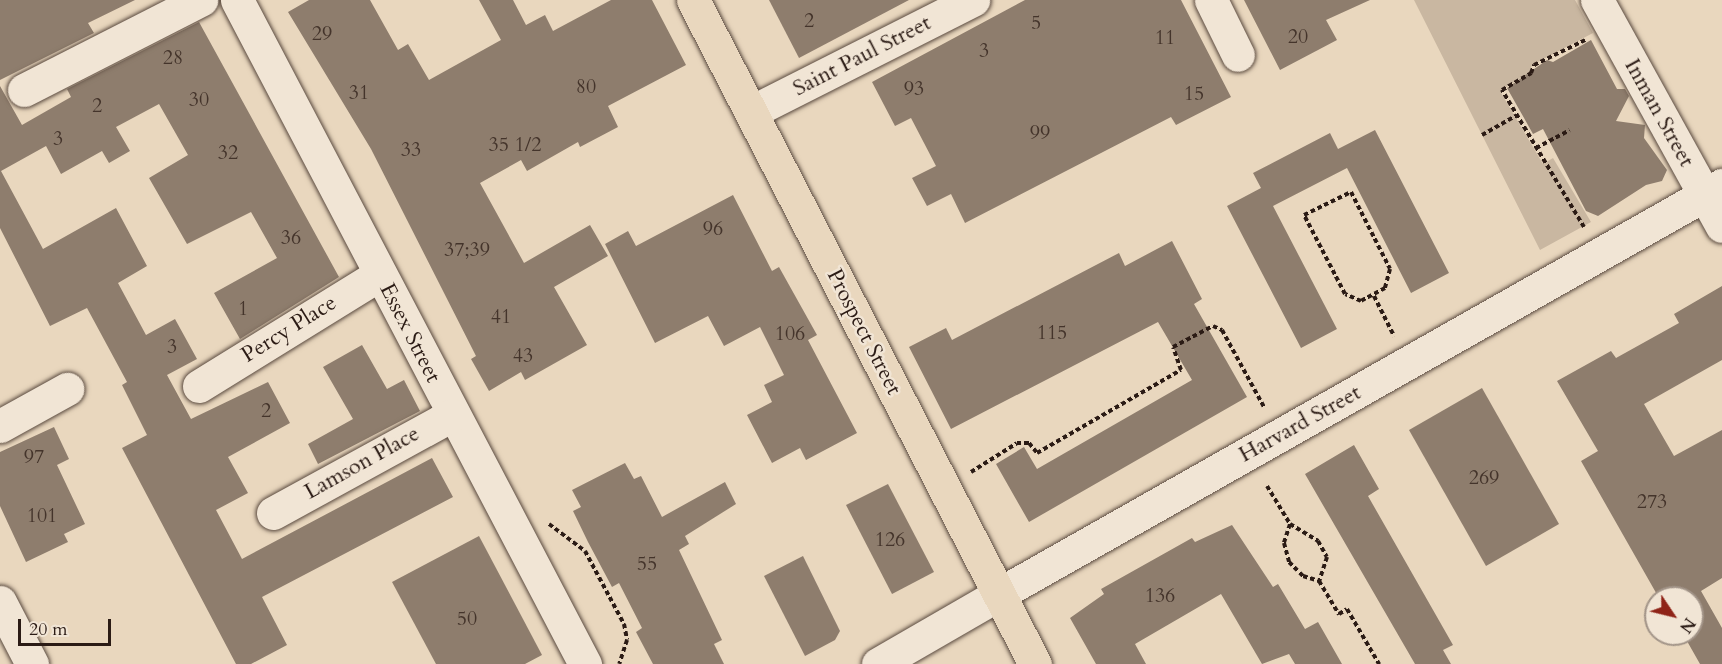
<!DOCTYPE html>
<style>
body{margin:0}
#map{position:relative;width:1722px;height:664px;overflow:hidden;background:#e9d7be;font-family:Cardo,serif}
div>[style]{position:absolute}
.green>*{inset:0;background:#c9b7a1}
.building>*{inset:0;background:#8e7d6d}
.path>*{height:4px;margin-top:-2px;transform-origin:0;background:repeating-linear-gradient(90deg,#2b1b15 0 4.5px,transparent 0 7.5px)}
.roads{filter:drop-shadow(0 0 2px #5a4a3f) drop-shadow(0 0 2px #5a4a3f)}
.street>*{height:33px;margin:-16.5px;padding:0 16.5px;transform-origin:16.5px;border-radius:16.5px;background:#f1e5d5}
.secondary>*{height:33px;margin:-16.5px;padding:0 16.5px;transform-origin:16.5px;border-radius:16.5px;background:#f1e5d5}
.primary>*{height:33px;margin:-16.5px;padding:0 16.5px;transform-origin:16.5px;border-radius:16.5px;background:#e9d7be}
span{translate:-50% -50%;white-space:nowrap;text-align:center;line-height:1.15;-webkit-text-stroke:5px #f1e5d5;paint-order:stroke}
.number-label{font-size:20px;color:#44342b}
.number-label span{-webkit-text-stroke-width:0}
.street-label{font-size:22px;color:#2b1b15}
.north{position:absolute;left:1644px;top:586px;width:60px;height:60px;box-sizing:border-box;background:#f1e5d5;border:2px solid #a29488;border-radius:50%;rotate:125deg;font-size:16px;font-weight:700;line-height:24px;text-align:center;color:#2b1b15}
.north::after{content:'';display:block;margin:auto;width:21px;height:27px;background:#8f2418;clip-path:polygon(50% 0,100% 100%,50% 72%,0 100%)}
.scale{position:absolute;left:18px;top:619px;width:93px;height:27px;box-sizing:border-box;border:3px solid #2b1b15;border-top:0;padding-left:8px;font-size:18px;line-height:21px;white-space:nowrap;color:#2b1b15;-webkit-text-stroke:4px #f1e5d5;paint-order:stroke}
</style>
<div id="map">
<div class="green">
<div style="clip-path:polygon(1414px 0,1575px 0,1593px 33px,1532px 65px,1529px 73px,1500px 91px,1543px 164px,1553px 158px,1591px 222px,1540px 250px)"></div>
</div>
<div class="building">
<div style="clip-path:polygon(0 0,135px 0,88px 23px,94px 33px,0 80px)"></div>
<div style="clip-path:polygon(309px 0,370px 0,398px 50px,408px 44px,429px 80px,501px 40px,479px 0,513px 0,526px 25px,545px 15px,553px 31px,611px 0,652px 0,686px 65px,608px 106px,618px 127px,580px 147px,578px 142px,527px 171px,521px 160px,480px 183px,524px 263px,590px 225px,608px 256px,554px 287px,587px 345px,525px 380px,521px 372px,489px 391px,471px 359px,476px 356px,371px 149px,288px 12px)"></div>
<div style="clip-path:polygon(769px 0,909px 0,799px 58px)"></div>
<div style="clip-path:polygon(1025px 0,1181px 0,1231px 97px,1176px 125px,1171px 117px,965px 223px,951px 194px,927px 206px,912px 178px,936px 166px,911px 118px,895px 126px,872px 82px)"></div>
<div style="clip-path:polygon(1244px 0,1370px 0,1326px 20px,1337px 40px,1280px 70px)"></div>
<div style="clip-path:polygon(199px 22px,339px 277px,240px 339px,214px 293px,277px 258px,251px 212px,187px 244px,149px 178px,188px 155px,159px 104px,116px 127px,130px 151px,109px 163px,102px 151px,61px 174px,46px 146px,1px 171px,43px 249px,116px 208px,147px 266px,118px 283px,146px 335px,175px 319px,197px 359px,167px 375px,191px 419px,268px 382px,290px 423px,228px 457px,248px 493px,216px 510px,242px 559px,432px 458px,453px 497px,262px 597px,287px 645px,251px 664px,236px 664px,122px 448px,147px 435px,122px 385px,127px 382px,87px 308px,50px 326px,0 228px,0 86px,22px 125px,71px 97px,67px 89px)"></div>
<div style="clip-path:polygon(1591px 40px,1617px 89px,1625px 89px,1629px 96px,1616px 121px,1645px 125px,1644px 138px,1667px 170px,1662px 181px,1646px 185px,1598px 216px,1586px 211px,1543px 129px,1533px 134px,1507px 88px,1547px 60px,1553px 62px)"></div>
<div style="clip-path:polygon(1375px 130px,1449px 273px,1411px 293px,1347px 168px,1273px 206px,1337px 329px,1301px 348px,1227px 206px,1261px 188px,1253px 173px,1330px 133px,1338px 149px)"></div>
<div style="clip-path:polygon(733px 195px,772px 271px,779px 267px,817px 335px,808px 340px,857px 433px,806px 460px,800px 448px,772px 463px,747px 415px,772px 402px,764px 385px,784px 375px,760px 327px,724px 346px,708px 316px,655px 343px,605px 244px,628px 231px,636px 246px)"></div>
<div style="clip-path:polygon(1172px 241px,1202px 299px,1194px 304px,1247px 397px,1029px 522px,996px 464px,1024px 447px,1037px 469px,1192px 380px,1158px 322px,951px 429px,909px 347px,946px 328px,952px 340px,1119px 253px,1125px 266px)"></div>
<div style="clip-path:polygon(1722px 286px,1722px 360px,1644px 404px,1674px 456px,1722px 430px,1722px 578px,1701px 591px,1722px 628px,1722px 664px,1700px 664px,1683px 634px,1692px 634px,1692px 598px,1659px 598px,1581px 461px,1598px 451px,1557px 381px,1611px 351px,1616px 358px,1679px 323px,1674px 314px)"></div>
<div style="clip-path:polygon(362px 345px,387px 389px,404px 380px,420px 411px,318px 464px,308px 444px,353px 419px,323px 367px)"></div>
<div style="clip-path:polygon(1482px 388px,1559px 524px,1486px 566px,1409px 430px)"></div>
<div style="clip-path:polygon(54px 427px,69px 459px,57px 465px,85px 524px,64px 534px,68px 542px,26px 562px,0 506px,0 452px)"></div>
<div style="clip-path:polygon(1354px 445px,1379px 489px,1368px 496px,1453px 645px,1443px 650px,1451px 664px,1415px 664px,1305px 474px)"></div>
<div style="clip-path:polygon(625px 463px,634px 479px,641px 476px,662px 517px,725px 482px,736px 504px,685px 536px,689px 544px,679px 550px,722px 640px,714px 644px,724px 664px,653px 664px,636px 632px,642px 628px,619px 583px,612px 587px,588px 542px,573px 511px,581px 507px,572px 490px)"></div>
<div style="clip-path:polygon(888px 484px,934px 572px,892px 594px,846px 505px)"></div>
<div style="clip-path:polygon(1232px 525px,1273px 587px,1278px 584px,1305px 629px,1318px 622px,1342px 664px,1295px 664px,1289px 654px,1262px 664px,1221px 594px,1135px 644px,1146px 664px,1096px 664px,1070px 618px,1104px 594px,1101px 589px,1192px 538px,1195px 542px)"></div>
<div style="clip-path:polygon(479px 536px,542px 655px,525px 664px,436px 664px,392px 582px)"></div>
<div style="clip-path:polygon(803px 556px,840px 631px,835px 640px,805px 656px,764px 576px)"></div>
</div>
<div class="path">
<div style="left:1482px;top:135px;width:40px;rotate:-29.7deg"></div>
<div style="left:1536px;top:148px;width:38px;rotate:-28deg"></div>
<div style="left:1351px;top:192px;width:86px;rotate:63.1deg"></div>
<div style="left:1390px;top:269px;width:20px;rotate:105deg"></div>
<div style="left:1385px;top:288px;width:27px;rotate:152deg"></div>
<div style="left:1361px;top:301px;width:17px;rotate:-156deg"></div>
<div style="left:1345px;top:294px;width:89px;rotate:-117.4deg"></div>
<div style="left:1304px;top:215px;width:52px;rotate:-26.1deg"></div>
<div style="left:1584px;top:227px;width:160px;rotate:-120.9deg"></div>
<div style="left:1502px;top:90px;width:34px;rotate:-30deg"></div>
<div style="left:1531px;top:73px;width:9px;rotate:-69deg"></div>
<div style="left:1534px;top:65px;width:57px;rotate:-26.1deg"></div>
<div style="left:1374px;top:296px;width:45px;rotate:63.4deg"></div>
<div style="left:971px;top:472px;width:54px;rotate:-32.2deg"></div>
<div style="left:1017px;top:443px;width:12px"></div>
<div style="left:1029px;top:443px;width:13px;rotate:51deg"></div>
<div style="left:1037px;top:453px;width:166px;rotate:-30deg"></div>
<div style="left:1181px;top:370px;width:24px;rotate:-109deg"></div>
<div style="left:1173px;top:347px;width:45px;rotate:-27.7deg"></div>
<div style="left:1213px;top:326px;width:10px;rotate:24deg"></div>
<div style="left:1222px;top:330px;width:88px;rotate:61.4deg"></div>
<div style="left:1267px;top:486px;width:44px;rotate:58.8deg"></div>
<div style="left:1290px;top:524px;width:20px;rotate:108deg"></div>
<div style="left:1284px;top:543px;width:20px;rotate:75deg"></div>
<div style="left:1289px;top:562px;width:20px;rotate:45deg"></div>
<div style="left:1303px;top:576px;width:17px;rotate:17deg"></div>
<div style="left:1319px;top:581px;width:39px;rotate:59deg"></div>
<div style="left:1339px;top:614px;width:9px;rotate:-32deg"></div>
<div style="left:1347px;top:609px;width:64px;rotate:59.8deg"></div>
<div style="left:549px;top:524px;width:45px;rotate:36.9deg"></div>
<div style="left:585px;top:551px;width:83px;rotate:61.9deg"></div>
<div style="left:624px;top:624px;width:16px;rotate:79deg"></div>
<div style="left:627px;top:640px;width:25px;rotate:108deg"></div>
<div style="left:1290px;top:524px;width:33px;rotate:31deg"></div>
<div style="left:1318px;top:541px;width:18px;rotate:61deg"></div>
<div style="left:1327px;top:557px;width:25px;rotate:108deg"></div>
</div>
<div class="roads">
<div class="street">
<div style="left:237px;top:0;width:750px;rotate:62.34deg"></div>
<div style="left:1211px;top:0;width:61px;rotate:63.9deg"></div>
<div style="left:24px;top:90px;width:199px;rotate:-27deg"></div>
<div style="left:751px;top:112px;width:249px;rotate:-26.8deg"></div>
<div style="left:199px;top:386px;width:213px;rotate:-31.7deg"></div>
<div style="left:0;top:426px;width:77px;rotate:-28.9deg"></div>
<div style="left:273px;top:513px;width:204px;rotate:-28.7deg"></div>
<div style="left:0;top:602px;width:70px;rotate:62.7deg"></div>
<div style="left:878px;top:664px;width:140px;rotate:-30deg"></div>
</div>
<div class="secondary">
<div style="left:1597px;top:0;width:258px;rotate:61.1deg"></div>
<div style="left:999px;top:594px;width:831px;rotate:-29.5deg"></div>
</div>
<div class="primary">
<div style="left:693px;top:0;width:747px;rotate:62.75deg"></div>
</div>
</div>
<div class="number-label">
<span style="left:809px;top:20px">2</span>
<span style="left:1036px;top:22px">5</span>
<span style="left:322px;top:33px">29</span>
<span style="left:1298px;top:36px">20</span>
<span style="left:1165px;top:37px">11</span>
<span style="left:984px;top:50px">3</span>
<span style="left:173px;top:57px">28</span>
<span style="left:586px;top:86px">80</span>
<span style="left:914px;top:88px">93</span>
<span style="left:359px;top:92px">31</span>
<span style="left:1194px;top:93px">15</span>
<span style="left:199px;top:99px">30</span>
<span style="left:97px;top:105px">2</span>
<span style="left:1040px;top:132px">99</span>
<span style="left:58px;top:138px">3</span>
<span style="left:515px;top:144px">35 1/2</span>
<span style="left:411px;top:149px">33</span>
<span style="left:228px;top:152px">32</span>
<span style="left:713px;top:228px">96</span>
<span style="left:291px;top:237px">36</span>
<span style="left:467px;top:249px">37;39</span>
<span style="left:243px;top:308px">1</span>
<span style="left:501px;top:316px">41</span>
<span style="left:1052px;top:332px">115</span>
<span style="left:790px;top:333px">106</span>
<span style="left:172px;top:346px">3</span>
<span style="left:523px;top:355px">43</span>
<span style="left:266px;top:410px">2</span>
<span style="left:34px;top:456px">97</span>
<span style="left:1484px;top:477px">269</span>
<span style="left:1652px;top:501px">273</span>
<span style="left:42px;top:515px">101</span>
<span style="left:890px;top:539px">126</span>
<span style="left:647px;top:563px">55</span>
<span style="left:1160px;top:595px">136</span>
<span style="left:467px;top:618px">50</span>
</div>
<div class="street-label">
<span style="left:862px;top:56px;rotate:-27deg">Saint Paul Street</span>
<span style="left:1659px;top:113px;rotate:61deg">Inman Street</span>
<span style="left:289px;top:329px;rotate:-32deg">Percy Place</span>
<span style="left:864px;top:332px;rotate:63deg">Prospect Street</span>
<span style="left:410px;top:333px;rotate:63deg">Essex Street</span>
<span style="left:1300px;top:424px;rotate:-29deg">Harvard Street</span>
<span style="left:362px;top:463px;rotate:-29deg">Lamson Place</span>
</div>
<div class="north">N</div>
<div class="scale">20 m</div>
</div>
